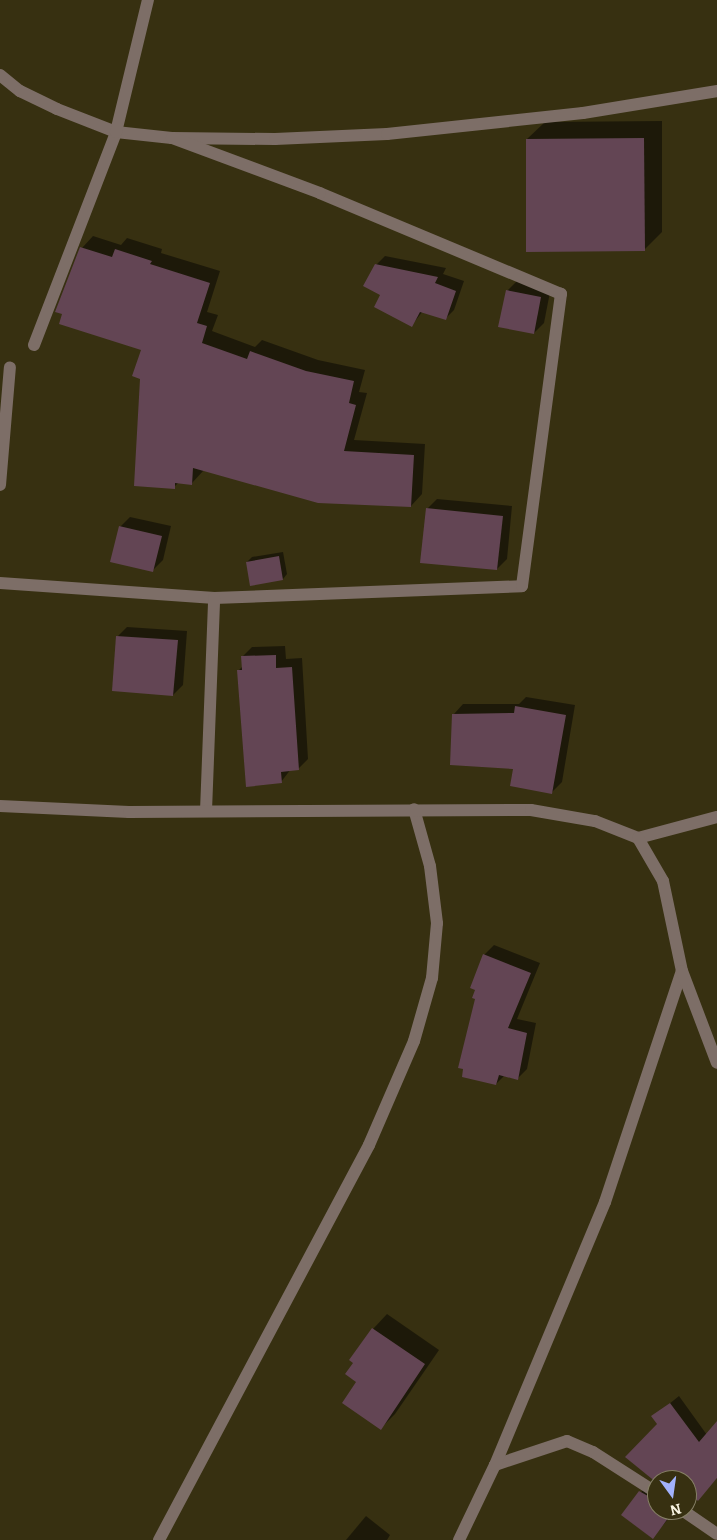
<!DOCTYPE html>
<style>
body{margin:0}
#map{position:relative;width:717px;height:1540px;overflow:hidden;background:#373011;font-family:Bitter,serif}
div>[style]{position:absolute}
.shadow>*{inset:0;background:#0007}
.building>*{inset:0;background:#634554}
.minor>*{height:12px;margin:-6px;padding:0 6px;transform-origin:6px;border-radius:6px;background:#7d6e67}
.tertiary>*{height:12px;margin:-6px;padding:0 6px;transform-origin:6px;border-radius:6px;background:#7d6e67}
span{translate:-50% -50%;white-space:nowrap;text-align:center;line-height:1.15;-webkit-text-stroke:5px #373011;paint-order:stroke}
.north{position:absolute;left:647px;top:1470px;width:50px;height:50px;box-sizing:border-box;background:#373011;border:1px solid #857f65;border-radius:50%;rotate:166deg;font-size:14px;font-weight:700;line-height:20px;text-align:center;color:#f9f5e3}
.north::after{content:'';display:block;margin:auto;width:18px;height:22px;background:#a2b2fd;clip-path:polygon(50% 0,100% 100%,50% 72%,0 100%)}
</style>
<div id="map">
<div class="shadow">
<div style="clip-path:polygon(662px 121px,662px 232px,644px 250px,527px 139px,545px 122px)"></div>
<div style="clip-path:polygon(93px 236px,121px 245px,127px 238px,162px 249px,161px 253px,220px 271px,207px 312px,218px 315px,212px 331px,255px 347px,262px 340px,318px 360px,365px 370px,359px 392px,367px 393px,354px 440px,425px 444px,422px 494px,411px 506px,204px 470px,192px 483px,179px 482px,174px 487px,143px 350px,82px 248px)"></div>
<div style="clip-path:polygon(385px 256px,446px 268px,443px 274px,464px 281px,454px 310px,445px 319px,423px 311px,412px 325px,382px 295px,376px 265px)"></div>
<div style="clip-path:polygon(517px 281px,551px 287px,544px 323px,534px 333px,507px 291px)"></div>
<div style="clip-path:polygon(437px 499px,512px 506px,507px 559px,497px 569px,427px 509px)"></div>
<div style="clip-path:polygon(130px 517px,171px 526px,163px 560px,153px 570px,120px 527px)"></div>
<div style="clip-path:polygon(283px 552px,287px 574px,283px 579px,247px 562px,252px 557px)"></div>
<div style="clip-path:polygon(127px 627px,187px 631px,183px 685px,173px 695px,118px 636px)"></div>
<div style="clip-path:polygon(285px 646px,286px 659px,302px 658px,308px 759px,299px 768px,291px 769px,281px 782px,239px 670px,243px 666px,242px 657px,252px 647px)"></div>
<div style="clip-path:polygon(526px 697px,575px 705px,562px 782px,552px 792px,454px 714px,463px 704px,519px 704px)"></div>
<div style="clip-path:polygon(494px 945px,540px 963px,517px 1019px,536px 1023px,527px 1069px,517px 1079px,504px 1076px,496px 1084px,477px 989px,471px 987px,484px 955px)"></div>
<div style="clip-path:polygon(387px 1314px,439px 1350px,395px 1414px,381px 1428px,358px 1382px,373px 1329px)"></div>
<div style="clip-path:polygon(679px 1396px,707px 1435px,717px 1432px,717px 1478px,698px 1499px,689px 1492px,687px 1494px,687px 1480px,657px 1482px,626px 1457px,658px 1424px,653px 1417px)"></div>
<div style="clip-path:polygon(648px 1484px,657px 1489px,657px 1510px,676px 1510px,652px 1538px,622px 1515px)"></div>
<div style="clip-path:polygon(366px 1516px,390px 1535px,387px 1540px,346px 1540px)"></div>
</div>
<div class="building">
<div style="clip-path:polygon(644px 138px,645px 251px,526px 252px,526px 139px)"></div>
<div style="clip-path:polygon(80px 247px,112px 257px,115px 249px,152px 261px,150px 264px,210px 283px,197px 323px,207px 326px,202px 343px,247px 359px,250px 351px,306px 371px,354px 381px,349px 403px,356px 405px,344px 451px,414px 455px,411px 507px,318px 503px,193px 468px,192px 485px,175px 483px,175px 489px,134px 486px,140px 379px,132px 376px,141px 350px,59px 324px,62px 314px,55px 312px)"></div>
<div style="clip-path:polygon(375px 264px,438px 277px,435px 283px,456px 291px,446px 320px,420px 312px,412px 327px,374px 307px,380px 295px,363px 286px)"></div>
<div style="clip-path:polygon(506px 290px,541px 297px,534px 334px,498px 327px)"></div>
<div style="clip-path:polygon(426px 508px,503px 516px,497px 570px,420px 563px)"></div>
<div style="clip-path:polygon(119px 526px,162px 536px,153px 572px,110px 562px)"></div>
<div style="clip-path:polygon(279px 556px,283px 580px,250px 586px,246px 562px)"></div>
<div style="clip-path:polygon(116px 636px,178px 640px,173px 696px,112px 691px)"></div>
<div style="clip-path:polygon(276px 655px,276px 668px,292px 667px,299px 770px,281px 772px,282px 783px,246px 787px,237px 670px,242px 670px,241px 656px)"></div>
<div style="clip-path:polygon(515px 706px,566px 715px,552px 794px,510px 786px,513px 769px,450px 765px,452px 714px,514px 713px)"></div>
<div style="clip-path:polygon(483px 954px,531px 973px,508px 1028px,527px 1033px,518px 1080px,499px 1075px,496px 1085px,462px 1077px,463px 1069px,458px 1068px,475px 999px,472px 998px,475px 990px,470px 988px)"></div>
<div style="clip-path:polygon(372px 1328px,425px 1364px,381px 1430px,342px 1403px,356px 1382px,345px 1374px,353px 1363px,349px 1360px)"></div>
<div style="clip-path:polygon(670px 1403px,699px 1442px,717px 1421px,717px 1478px,698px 1501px,689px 1493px,687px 1496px,687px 1480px,657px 1480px,657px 1483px,625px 1457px,657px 1424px,651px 1416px)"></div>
<div style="clip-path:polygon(639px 1491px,657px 1501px,657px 1510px,674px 1510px,653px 1539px,621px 1515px)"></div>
</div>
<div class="minor">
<div style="left:0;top:75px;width:26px;rotate:39deg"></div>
<div style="left:20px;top:91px;width:41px;rotate:25.9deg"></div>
<div style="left:57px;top:109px;width:63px;rotate:21.3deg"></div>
<div style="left:116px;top:132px;width:56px;rotate:6.1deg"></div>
<div style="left:172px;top:138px;width:103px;rotate:0.6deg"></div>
<div style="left:275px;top:139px;width:112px;rotate:-2.6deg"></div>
<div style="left:387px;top:134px;width:197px;rotate:-6.1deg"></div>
<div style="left:583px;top:113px;width:136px;rotate:-9.3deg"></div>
<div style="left:34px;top:345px;width:228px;rotate:-68.9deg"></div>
<div style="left:116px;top:132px;width:136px;rotate:-76.4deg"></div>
<div style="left:0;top:485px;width:118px;rotate:-85.2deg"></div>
<div style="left:0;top:583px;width:215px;rotate:4deg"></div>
<div style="left:214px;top:598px;width:308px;rotate:-2.2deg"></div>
<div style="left:522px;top:586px;width:295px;rotate:-82.4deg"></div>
<div style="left:561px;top:294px;width:261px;rotate:-157.3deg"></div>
<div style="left:320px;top:193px;width:158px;rotate:-159.6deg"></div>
<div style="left:206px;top:811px;width:213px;rotate:-87.8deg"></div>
<div style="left:638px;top:838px;width:82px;rotate:-14.9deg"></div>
<div style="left:495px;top:1465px;width:76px;rotate:-18.4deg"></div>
<div style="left:567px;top:1441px;width:28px;rotate:23deg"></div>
<div style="left:593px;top:1452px;width:76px;rotate:32.6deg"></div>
<div style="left:682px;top:1510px;width:42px;rotate:34.4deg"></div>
<div style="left:159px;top:1540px;width:447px;rotate:-62deg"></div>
<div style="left:369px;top:1145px;width:113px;rotate:-66.6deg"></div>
<div style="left:414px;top:1041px;width:66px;rotate:-74.1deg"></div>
<div style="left:432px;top:978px;width:55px;rotate:-84.8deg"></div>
<div style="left:437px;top:923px;width:57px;rotate:-97deg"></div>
<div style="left:430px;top:866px;width:59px;rotate:-105.7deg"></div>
<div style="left:459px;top:1540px;width:83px;rotate:-64.4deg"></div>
<div style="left:495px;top:1465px;width:285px;rotate:-67.3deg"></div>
<div style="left:605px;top:1202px;width:243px;rotate:-71.6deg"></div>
</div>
<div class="tertiary">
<div style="left:0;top:806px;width:129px;rotate:2.7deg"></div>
<div style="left:129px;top:812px;width:402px;rotate:-0.3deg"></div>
<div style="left:531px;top:810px;width:65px;rotate:9.8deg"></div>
<div style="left:595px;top:821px;width:46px;rotate:21.6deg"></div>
<div style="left:638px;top:838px;width:50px;rotate:59.8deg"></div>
<div style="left:663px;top:881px;width:92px;rotate:78.1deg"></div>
<div style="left:682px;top:971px;width:98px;rotate:69.2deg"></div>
</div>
<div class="north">N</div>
</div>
